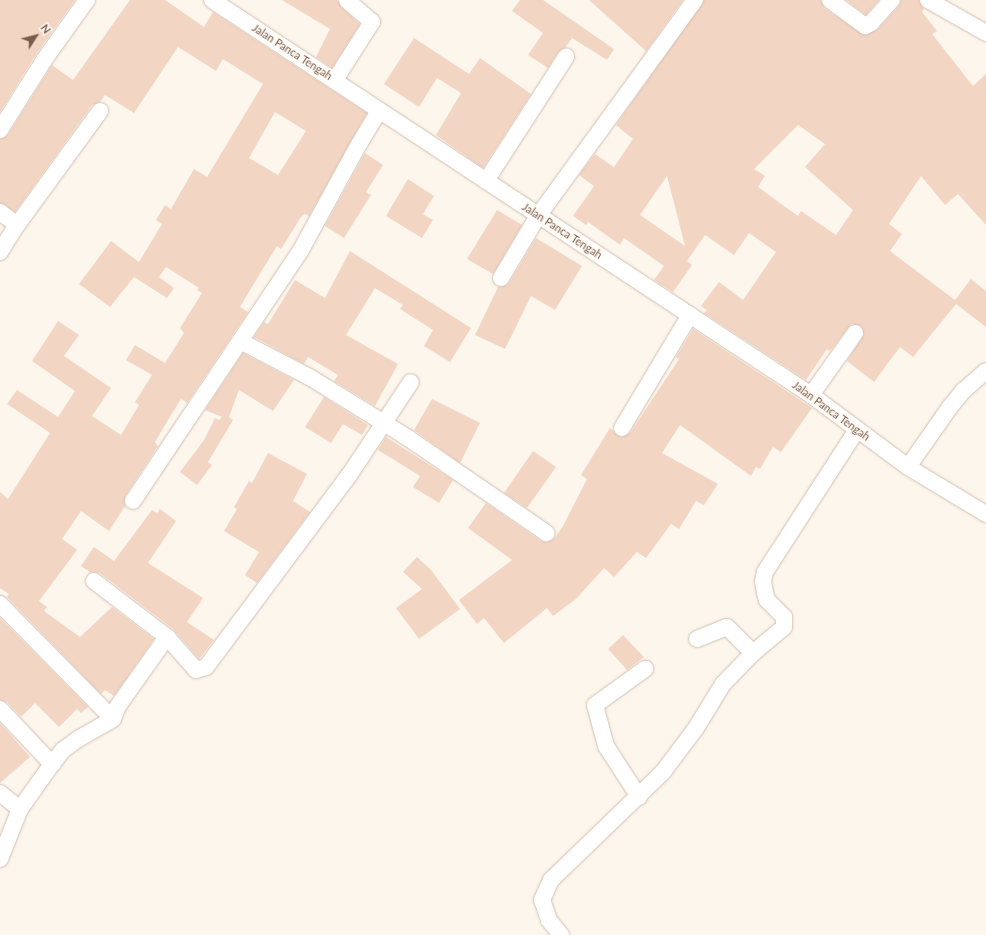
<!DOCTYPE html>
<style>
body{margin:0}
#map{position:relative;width:986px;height:935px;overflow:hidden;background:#fdf6ec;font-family:Lato,sans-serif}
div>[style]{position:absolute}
.building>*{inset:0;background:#f3d5c3}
.roads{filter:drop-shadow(0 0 1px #d1beb0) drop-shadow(0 0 1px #d1beb0)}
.minor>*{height:16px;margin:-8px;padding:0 8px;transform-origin:8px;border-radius:8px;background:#fff}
span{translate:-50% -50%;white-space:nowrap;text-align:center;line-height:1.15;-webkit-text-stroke:4px #fffaf3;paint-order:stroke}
.street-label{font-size:11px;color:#7a5c4d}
.north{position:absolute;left:16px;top:16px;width:40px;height:40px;-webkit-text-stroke:3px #fffaf3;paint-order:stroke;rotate:54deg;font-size:11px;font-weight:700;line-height:16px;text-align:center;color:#7a5c4d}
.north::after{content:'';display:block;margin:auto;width:14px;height:18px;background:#7a5c4d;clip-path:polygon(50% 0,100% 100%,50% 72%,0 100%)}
</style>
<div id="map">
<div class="building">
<div style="clip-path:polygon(0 0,75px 0,36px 54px,0 112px)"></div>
<div style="clip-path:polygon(evenodd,130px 0,165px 0,204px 27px,213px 12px,367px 113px,309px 216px,305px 214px,301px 217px,281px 249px,277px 246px,250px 290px,240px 307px,248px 312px,187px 403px,181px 399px,165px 425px,155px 442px,158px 446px,125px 496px,125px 506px,109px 531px,81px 511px,62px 539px,77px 550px,39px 601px,47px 607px,44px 611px,80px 637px,112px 607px,154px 639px,114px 696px,105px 690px,101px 694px,7px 597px,9px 594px,0 588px,0 492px,8px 499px,50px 433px,7px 404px,17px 390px,58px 417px,75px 391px,32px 361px,58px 321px,79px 335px,64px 356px,111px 388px,92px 416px,121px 435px,139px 405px,135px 402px,152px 375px,126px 360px,135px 345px,165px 363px,184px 333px,180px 328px,202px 293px,197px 290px,199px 288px,166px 267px,159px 277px,174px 288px,167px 298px,134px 277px,110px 307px,79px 284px,111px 241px,139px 262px,162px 224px,156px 220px,165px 205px,171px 209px,194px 169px,207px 177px,263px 84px,223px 59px,216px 71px,178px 47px,134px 113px,105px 95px,100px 102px,92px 105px,15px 212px,0 203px,0 139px,8px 135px,52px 65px,73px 80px,130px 0,275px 112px,306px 131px,278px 175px,249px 158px,275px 112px)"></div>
<div style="clip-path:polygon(282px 0,337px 0,341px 7px,360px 24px,332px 68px,316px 57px,330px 29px)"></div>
<div style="clip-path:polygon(520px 0,543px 0,614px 49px,607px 60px,572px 38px,565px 48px,558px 52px,548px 68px,528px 55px,543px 33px,512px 11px)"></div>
<div style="clip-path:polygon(589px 0,683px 0,629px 75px,646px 51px)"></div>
<div style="clip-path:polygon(evenodd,704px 0,821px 0,824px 8px,865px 35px,878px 29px,899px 6px,901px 0,919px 0,924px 9px,922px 12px,937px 31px,932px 34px,973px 86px,986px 74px,986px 225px,958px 194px,945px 205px,921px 176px,889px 224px,902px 234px,890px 251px,955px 300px,971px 279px,986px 291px,986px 327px,956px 304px,913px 357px,900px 347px,874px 382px,847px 361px,864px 334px,861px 326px,851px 324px,832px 349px,829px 351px,827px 349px,806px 380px,704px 313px,707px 310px,701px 306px,719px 282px,743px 300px,776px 252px,749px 233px,734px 255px,705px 235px,687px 261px,692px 265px,673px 292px,654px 280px,664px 266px,624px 238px,620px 245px,588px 222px,586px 225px,573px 216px,594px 186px,579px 175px,595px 154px,614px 167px,633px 139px,616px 125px,704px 0,798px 125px,825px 144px,805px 167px,853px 210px,836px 235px,801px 211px,798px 216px,758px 187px,765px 176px,754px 169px,798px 125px,704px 0,667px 176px,685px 246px,640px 215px,667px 176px)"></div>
<div style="clip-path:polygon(846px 0,879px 0,866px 15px)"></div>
<div style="clip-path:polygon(414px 38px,469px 74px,480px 58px,531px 94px,483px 168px,436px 135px,461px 93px,437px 78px,419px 107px,384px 84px)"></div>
<div style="clip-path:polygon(365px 153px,383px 165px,366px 192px,371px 195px,344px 238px,325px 226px)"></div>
<div style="clip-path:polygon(408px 179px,434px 196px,423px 214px,433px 220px,422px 238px,386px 216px)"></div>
<div style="clip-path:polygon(497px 210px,522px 225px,493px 274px,467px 259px)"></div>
<div style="clip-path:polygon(536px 238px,582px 266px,555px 310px,531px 296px,505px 349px,475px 335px,498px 287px,505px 286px,509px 283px)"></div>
<div style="clip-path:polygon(350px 251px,471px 328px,450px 362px,424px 346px,433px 330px,400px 309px,403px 305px,375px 288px,346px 335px,398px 364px,375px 406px,334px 381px,338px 375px,308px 357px,304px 364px,254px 337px,264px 322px,268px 324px,295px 280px,325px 298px)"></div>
<div style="clip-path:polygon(693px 329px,812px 408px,781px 452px,773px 447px,760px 469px,756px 467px,751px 476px,680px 425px,662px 453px,718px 484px,704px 505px,696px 501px,679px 529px,671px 524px,646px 558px,637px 552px,614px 577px,604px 568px,576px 599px,553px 616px,547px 608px,504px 643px,484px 618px,477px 624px,459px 600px,512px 560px,468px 528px,486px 503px,541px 541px,546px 542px,554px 539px,563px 526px,587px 479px,581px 475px,610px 428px,621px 437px,630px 433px,679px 359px,676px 357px)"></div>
<div style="clip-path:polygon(243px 353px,294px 380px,273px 411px,239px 390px,229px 417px,233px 420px,208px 462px,212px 465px,197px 485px,180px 472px,204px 440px,215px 418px,219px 420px,222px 417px,205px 410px)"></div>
<div style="clip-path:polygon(324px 397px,368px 425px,362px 435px,343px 424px,331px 443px,305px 427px)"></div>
<div style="clip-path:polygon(432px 399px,480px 423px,460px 463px,414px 430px)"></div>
<div style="clip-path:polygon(386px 437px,453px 480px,439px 503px,413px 487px,420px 476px,378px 450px)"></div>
<div style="clip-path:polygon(533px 451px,556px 467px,527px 508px,504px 493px)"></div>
<div style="clip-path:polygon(268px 453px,307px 474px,293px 501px,310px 512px,257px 583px,245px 575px,259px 552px,224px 531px,237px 509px,234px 507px,249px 481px,252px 483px)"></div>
<div style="clip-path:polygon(160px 509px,176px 521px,148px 563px,203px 598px,187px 622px,214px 640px,199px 659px,173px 629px,100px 573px,90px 572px,81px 566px,94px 547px,114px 561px,152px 510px,157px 513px)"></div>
<div style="clip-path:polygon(417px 557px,431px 570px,460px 609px,419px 639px,396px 608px,422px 589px,403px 572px)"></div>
<div style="clip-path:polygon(0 618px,88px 707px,81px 713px,77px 709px,59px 727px,35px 703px,21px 717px,7px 702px,0 700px)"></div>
<div style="clip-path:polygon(623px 635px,644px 657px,627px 670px,608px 649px)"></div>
<div style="clip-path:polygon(0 723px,30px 757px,0 783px)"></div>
</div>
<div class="roads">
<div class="minor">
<div style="left:212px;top:0;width:718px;rotate:33.4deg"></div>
<div style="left:811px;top:395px;width:121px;rotate:36.6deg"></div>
<div style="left:908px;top:467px;width:91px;rotate:31.1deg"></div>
<div style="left:830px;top:0;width:44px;rotate:36.6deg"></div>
<div style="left:865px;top:26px;width:7px;rotate:-27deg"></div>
<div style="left:871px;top:23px;width:31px;rotate:-48deg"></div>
<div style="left:928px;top:0;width:67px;rotate:29.6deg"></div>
<div style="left:335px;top:80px;width:69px;rotate:-57.5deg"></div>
<div style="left:372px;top:22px;width:33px;rotate:-139deg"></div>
<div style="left:379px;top:111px;width:39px;rotate:121deg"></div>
<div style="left:359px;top:144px;width:121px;rotate:118.7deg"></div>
<div style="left:301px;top:250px;width:110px;rotate:123.8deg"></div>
<div style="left:240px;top:341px;width:80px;rotate:27.5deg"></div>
<div style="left:311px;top:378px;width:114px;rotate:31.7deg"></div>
<div style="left:408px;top:438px;width:168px;rotate:34.5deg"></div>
<div style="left:0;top:130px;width:83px;rotate:-57.8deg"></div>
<div style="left:44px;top:60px;width:74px;rotate:-54.4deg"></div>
<div style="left:486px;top:181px;width:148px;rotate:-57.2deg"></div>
<div style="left:0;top:212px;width:21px;rotate:37deg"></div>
<div style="left:17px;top:225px;width:141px;rotate:-53.9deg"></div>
<div style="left:0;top:252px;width:32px;rotate:-58deg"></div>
<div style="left:501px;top:278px;width:72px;rotate:-59.2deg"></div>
<div style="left:538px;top:216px;width:267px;rotate:-54deg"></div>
<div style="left:811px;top:395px;width:76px;rotate:-54.6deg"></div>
<div style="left:622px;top:428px;width:132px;rotate:-59deg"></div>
<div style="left:908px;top:467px;width:73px;rotate:-55deg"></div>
<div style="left:950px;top:407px;width:21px;rotate:-51deg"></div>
<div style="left:963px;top:391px;width:30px;rotate:-41deg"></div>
<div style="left:133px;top:501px;width:192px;rotate:-56.2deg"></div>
<div style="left:94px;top:581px;width:92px;rotate:37.5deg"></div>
<div style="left:0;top:604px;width:161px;rotate:45.5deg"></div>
<div style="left:697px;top:639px;width:32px;rotate:-22deg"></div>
<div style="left:727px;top:627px;width:37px;rotate:45deg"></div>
<div style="left:0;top:709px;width:76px;rotate:46.6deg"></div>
<div style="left:0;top:793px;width:26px;rotate:39deg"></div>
<div style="left:639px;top:797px;width:61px;rotate:-122.9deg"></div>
<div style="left:606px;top:746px;width:42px;rotate:-105deg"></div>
<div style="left:595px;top:705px;width:62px;rotate:-35.8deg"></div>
<div style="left:0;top:859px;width:54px;rotate:-68.2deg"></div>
<div style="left:20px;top:809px;width:55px;rotate:-54.6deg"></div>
<div style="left:52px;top:764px;width:18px;rotate:-52deg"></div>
<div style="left:63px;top:750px;width:19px;rotate:-36deg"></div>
<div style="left:78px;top:739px;width:40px;rotate:-29.7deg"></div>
<div style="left:113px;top:719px;width:14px;rotate:-69deg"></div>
<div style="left:118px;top:706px;width:85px;rotate:-54.6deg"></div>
<div style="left:167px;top:637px;width:44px;rotate:48.7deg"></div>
<div style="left:196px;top:670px;width:10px;rotate:-17deg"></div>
<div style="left:206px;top:667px;width:241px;rotate:-53.3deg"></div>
<div style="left:350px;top:474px;width:110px;rotate:-56.5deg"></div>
<div style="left:561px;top:935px;width:19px;rotate:-129deg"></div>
<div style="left:549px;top:920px;width:21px;rotate:-109deg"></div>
<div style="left:542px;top:900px;width:22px;rotate:-66deg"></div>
<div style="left:551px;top:880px;width:156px;rotate:-44deg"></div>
<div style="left:663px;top:772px;width:55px;rotate:-53.1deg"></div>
<div style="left:696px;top:728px;width:52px;rotate:-58.5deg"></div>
<div style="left:723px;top:684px;width:43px;rotate:-45.9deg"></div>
<div style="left:753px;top:653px;width:40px;rotate:-40deg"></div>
<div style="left:784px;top:627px;width:10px;rotate:-90deg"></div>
<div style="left:784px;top:617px;width:24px;rotate:-135deg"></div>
<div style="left:767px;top:600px;width:7px;rotate:-106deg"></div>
<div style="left:765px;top:593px;width:12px;rotate:-99deg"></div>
<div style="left:763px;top:581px;width:9px;rotate:-77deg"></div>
<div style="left:765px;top:572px;width:169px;rotate:-57.1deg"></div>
</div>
</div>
<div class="street-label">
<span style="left:292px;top:52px;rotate:33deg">Jalan Panca Tengah</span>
<span style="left:562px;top:231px;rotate:33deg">Jalan Panca Tengah</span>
<span style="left:831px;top:411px;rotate:36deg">Jalan Panca Tengah</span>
</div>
<div class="north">N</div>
</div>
